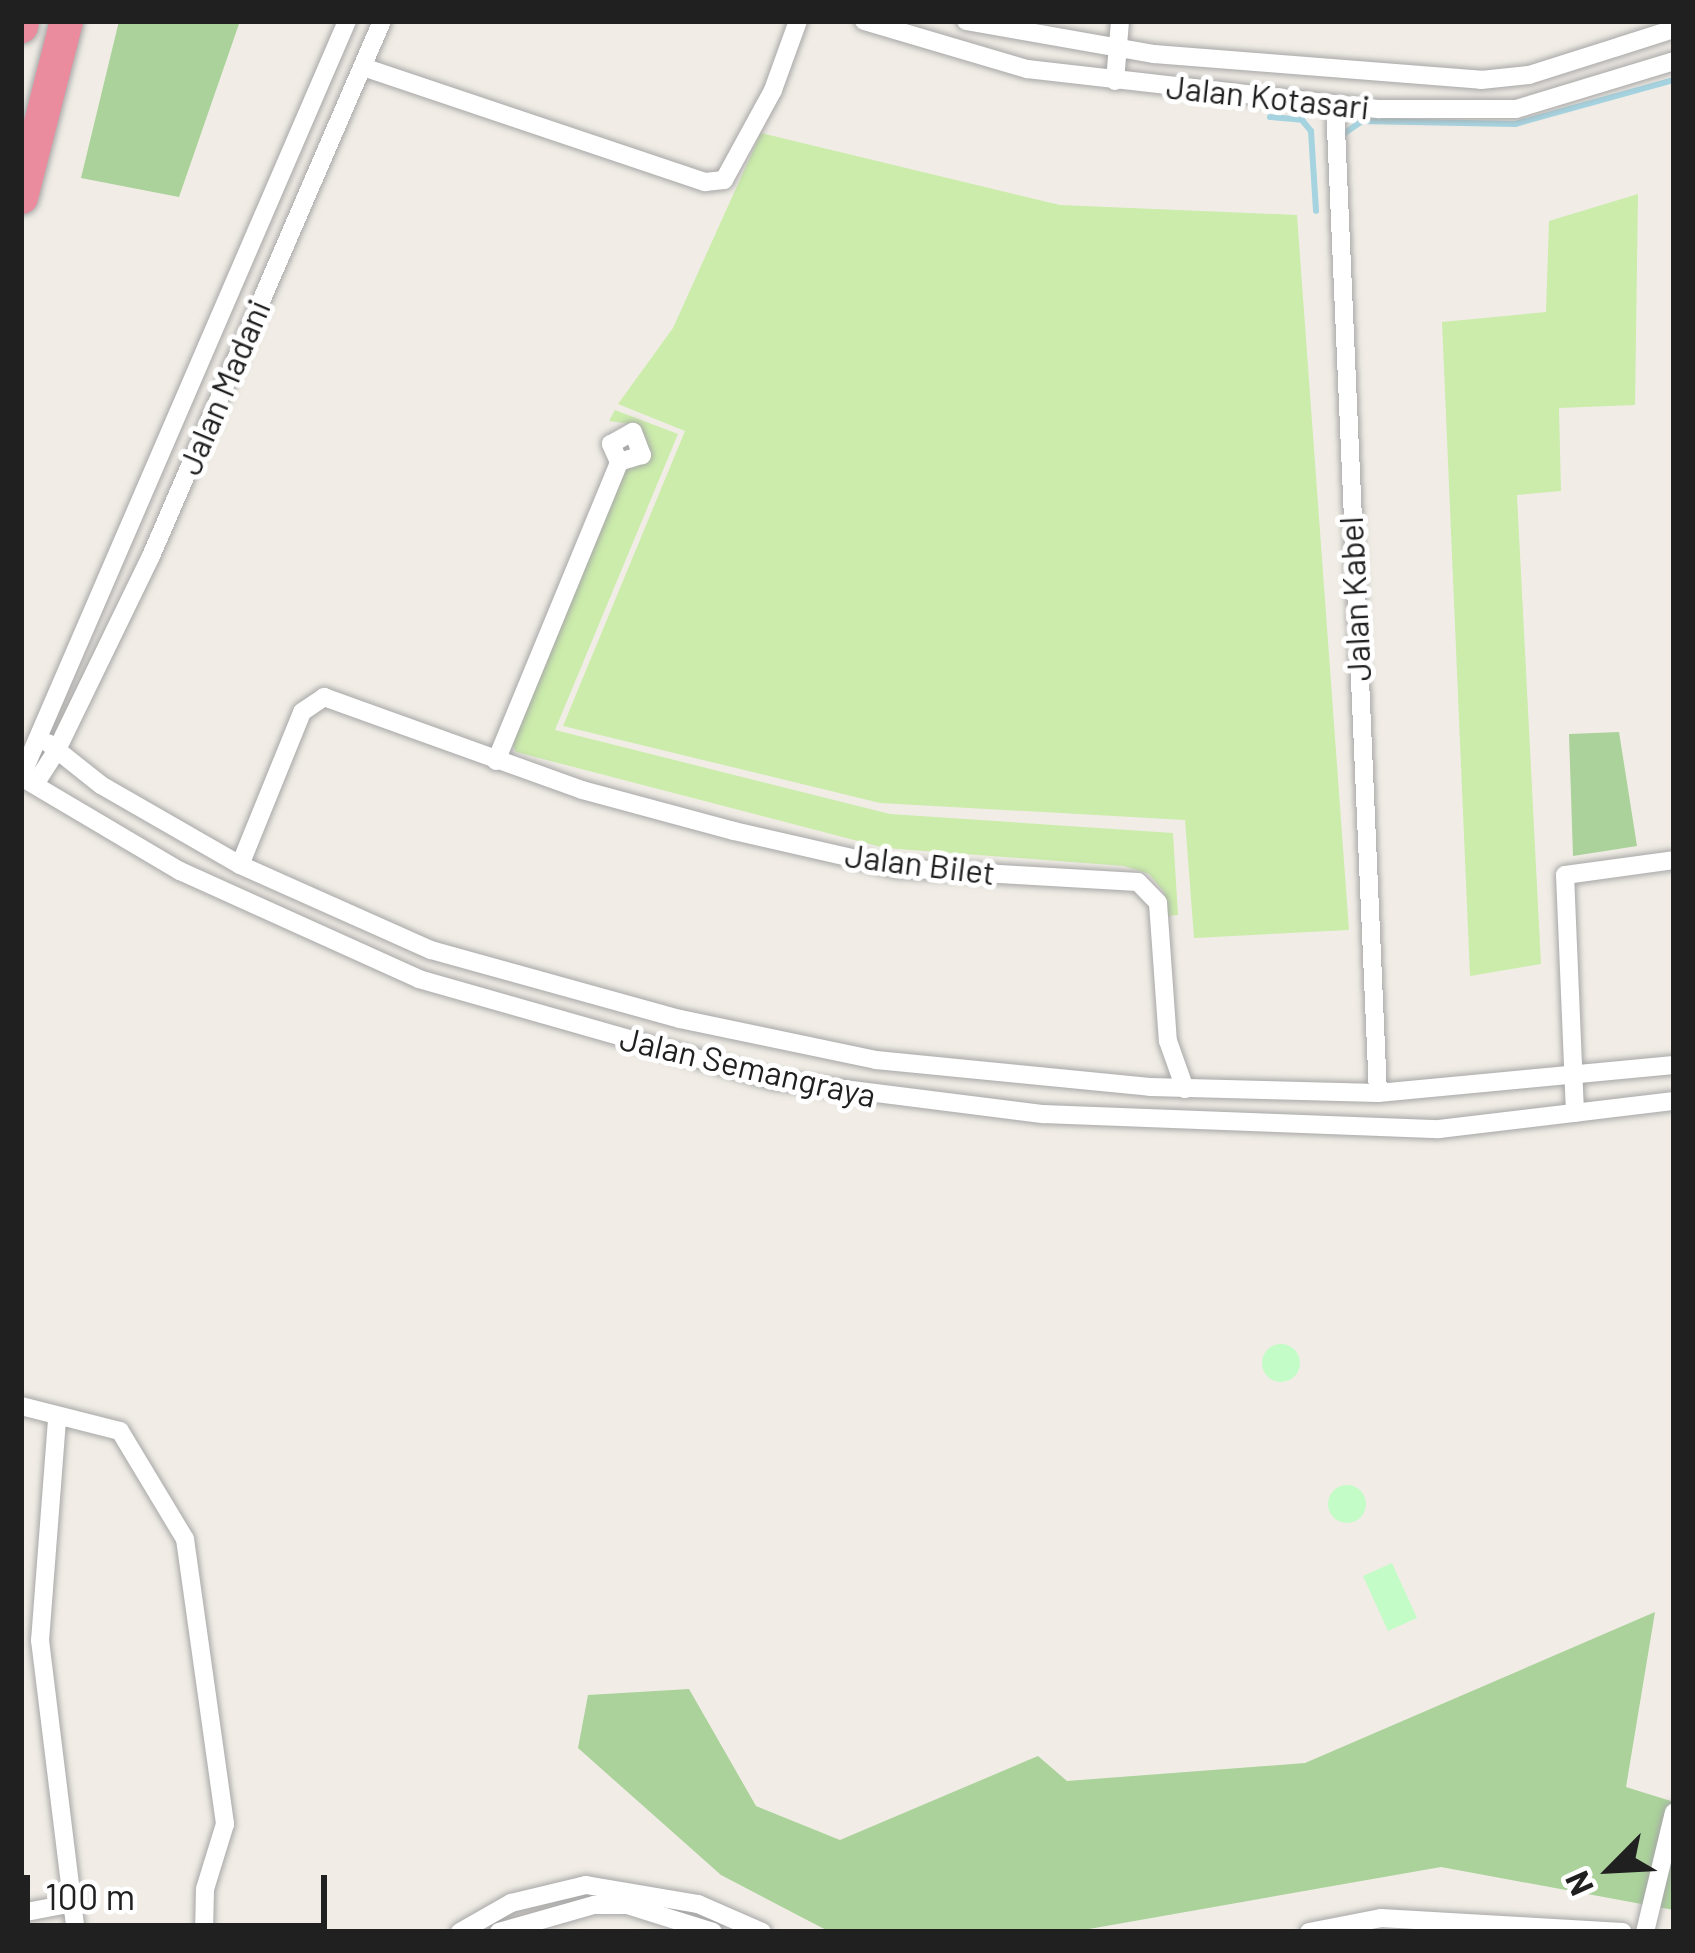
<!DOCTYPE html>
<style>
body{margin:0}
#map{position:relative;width:1695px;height:1953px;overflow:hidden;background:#f1ede6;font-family:Barlow,sans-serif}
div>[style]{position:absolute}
.grass>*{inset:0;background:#cbecab}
.forest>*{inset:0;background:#aad29a}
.park>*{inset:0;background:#c3fcc7}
.round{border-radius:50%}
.stream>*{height:6px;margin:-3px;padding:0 3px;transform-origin:3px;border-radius:3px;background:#a5d3e0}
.roads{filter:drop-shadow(0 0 3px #a7a7a7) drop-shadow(0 0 3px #a7a7a7)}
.minor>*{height:18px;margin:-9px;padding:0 9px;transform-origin:9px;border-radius:9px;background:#fff}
.motorway>*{height:33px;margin:-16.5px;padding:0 16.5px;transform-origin:16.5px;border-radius:16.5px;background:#ea8c9e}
span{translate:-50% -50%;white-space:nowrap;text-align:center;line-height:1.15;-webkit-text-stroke:10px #fff;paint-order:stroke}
.street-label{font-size:33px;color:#202020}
.frame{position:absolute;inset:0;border:24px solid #202020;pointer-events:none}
.north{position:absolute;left:1551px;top:1809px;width:120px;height:120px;-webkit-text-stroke:9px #fff;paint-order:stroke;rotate:246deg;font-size:33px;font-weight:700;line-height:48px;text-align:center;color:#202020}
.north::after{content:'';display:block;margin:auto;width:42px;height:54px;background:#202020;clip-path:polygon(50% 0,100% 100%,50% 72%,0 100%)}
.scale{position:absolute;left:24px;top:1875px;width:303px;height:54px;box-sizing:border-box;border:6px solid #202020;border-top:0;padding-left:15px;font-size:36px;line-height:42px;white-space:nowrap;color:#202020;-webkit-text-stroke:9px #fff;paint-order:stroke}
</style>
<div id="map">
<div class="grass">
<div style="clip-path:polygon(761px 133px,1060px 205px,1297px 215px,1349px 930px,1194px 938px,1185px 820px,880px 803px,563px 726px,685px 431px,618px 404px,673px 328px)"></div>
<div style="clip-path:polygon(1638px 194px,1635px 405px,1559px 408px,1561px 491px,1517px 495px,1541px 964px,1470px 976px,1442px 322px,1546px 312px,1549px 221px)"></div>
<div style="clip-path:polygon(615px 410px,678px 434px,555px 730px,890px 814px,1173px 833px,1178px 915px,1167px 916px,1164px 892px,1149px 874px,1124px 866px,885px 848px,516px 752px,510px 741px,625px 463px,633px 461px,631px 424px,609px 421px)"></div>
</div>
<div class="forest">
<div style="clip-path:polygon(119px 21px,240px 21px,179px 197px,81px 178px)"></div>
<div style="clip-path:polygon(1619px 732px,1637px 846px,1573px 856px,1569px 734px)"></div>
<div style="clip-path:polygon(1655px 1612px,1626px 1787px,1674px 1802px,1674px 1910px,1441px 1867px,1072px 1932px,830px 1932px,721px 1875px,578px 1748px,588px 1695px,689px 1689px,756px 1806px,840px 1840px,1038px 1756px,1067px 1781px,1305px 1763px)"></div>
</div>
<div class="park">
<div class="round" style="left:1262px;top:1344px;width:38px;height:38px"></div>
<div class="round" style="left:1328px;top:1485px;width:38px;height:38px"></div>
<div style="clip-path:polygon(1392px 1563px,1417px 1618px,1388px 1631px,1363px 1576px)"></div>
</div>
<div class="stream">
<div style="left:1270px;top:117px;width:32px;rotate:5deg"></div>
<div style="left:1302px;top:120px;width:14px;rotate:51deg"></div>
<div style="left:1311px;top:131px;width:80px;rotate:86.4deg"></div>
<div style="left:1342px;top:135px;width:24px;rotate:-35deg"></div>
<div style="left:1362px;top:121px;width:153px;rotate:1.1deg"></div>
<div style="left:1515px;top:124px;width:165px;rotate:-15.5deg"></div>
</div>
<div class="roads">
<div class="minor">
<div style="left:382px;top:21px;width:583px;rotate:113.35deg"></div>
<div style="left:151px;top:556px;width:216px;rotate:115.9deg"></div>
<div style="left:57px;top:750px;width:56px;rotate:38.5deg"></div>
<div style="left:101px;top:785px;width:160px;rotate:29.9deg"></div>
<div style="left:240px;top:865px;width:209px;rotate:24deg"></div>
<div style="left:431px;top:950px;width:258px;rotate:15.5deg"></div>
<div style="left:680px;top:1019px;width:200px;rotate:11.8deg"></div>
<div style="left:876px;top:1060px;width:275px;rotate:5.6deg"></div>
<div style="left:1150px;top:1087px;width:228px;rotate:1.5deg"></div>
<div style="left:1378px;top:1093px;width:297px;rotate:-5.4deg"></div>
<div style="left:864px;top:21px;width:170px;rotate:16.4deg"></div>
<div style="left:1027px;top:69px;width:355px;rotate:6.5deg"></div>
<div style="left:1380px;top:109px;width:136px"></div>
<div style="left:1516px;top:109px;width:165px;rotate:-16.9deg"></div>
<div style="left:966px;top:21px;width:191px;rotate:10deg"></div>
<div style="left:1154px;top:54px;width:328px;rotate:4.5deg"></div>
<div style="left:1481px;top:80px;width:48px;rotate:-5.9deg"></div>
<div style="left:1529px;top:75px;width:152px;rotate:-17.6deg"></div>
<div style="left:363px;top:67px;width:361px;rotate:18.6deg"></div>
<div style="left:705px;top:182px;width:19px;rotate:-6deg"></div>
<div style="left:724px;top:180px;width:102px;rotate:-61.4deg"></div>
<div style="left:773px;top:90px;width:73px;rotate:-70.1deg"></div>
<div style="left:1115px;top:81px;width:60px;rotate:-85.2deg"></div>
<div style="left:1335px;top:105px;width:989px;rotate:87.51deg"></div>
<div style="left:496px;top:761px;width:323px;rotate:-67.6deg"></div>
<div style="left:619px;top:462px;width:20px;rotate:-114deg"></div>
<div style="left:611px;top:444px;width:25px;rotate:-29deg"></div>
<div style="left:633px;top:432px;width:25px;rotate:69deg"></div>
<div style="left:642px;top:455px;width:24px;rotate:163deg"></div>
<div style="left:21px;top:777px;width:185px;rotate:30.6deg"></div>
<div style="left:180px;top:871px;width:262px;rotate:24.3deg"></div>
<div style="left:419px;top:979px;width:368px;rotate:15.9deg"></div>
<div style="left:773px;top:1080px;width:272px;rotate:7.2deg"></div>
<div style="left:1043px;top:1114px;width:396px;rotate:2.2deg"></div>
<div style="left:1439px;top:1129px;width:237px;rotate:-6.8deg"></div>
<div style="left:21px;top:777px;width:823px;rotate:-66.67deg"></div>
<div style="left:35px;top:784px;width:40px;rotate:-57.1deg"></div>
<div style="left:57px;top:750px;width:11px;rotate:-142deg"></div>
<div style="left:240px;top:865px;width:165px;rotate:-67.9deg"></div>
<div style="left:302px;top:712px;width:27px;rotate:-34deg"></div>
<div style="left:324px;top:697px;width:274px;rotate:19.8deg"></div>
<div style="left:582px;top:790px;width:157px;rotate:15.1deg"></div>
<div style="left:734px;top:831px;width:166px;rotate:12.9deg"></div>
<div style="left:896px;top:868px;width:242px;rotate:3.3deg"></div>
<div style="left:1138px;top:882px;width:29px;rotate:46deg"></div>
<div style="left:1158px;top:903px;width:138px;rotate:85.9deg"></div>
<div style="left:1168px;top:1041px;width:51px;rotate:70.5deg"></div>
<div style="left:1575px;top:1113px;width:238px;rotate:-92.4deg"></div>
<div style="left:1565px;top:875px;width:110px;rotate:-7.8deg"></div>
<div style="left:21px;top:1406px;width:102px;rotate:14.2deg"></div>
<div style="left:120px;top:1431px;width:126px;rotate:59deg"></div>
<div style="left:185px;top:1539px;width:288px;rotate:82deg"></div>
<div style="left:225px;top:1824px;width:68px;rotate:107.1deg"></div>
<div style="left:205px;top:1889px;width:43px;rotate:91.3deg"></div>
<div style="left:57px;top:1420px;width:221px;rotate:94.4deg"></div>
<div style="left:40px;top:1640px;width:294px;rotate:83deg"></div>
<div style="left:21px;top:1913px;width:48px;rotate:-10.8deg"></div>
<div style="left:460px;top:1932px;width:59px;rotate:-29.6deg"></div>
<div style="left:511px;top:1903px;width:77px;rotate:-13.5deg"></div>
<div style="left:586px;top:1885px;width:114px;rotate:9.6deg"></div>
<div style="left:698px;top:1904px;width:70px;rotate:23.6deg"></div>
<div style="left:499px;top:1932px;width:99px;rotate:-15.9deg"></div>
<div style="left:594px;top:1905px;width:33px"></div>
<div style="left:627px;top:1905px;width:90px;rotate:17.4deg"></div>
<div style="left:1309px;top:1932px;width:73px;rotate:-11deg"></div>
<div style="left:1381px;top:1918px;width:242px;rotate:3.3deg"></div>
<div style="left:1645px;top:1932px;width:123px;rotate:-76.4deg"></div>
</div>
<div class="motorway">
<div style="left:21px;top:26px;width:5px;rotate:-79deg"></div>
<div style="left:21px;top:197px;width:182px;rotate:-75.7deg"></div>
</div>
</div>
<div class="street-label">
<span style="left:1268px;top:97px;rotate:6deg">Jalan Kotasari</span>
<span style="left:224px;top:387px;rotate:-67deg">Jalan Madani</span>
<span style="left:1355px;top:599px;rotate:-93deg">Jalan Kabel</span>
<span style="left:920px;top:864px;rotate:7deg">Jalan Bilet</span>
<span style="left:748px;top:1067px;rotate:13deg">Jalan Semangraya</span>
</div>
<div class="frame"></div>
<div class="north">N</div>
<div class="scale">100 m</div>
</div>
